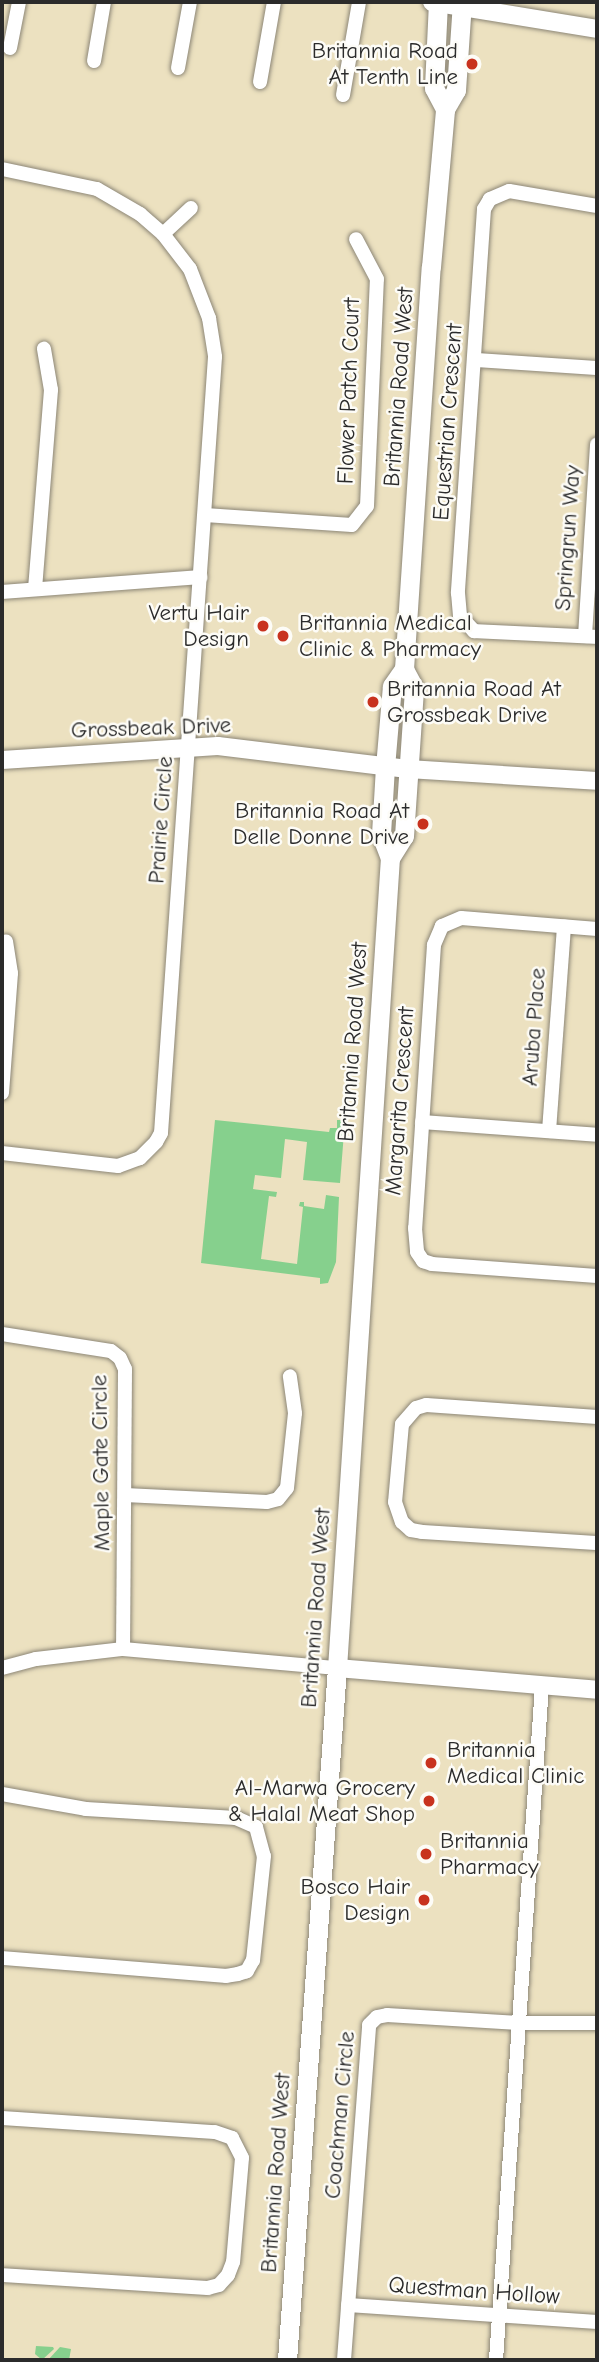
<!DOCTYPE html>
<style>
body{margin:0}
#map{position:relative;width:599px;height:2362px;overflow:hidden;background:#ece1c0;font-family:"Comic Neue",sans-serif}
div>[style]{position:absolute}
.green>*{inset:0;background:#86d08d}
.roads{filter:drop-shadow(0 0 2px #8c8676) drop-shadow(0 0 2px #8c8676)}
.minor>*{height:14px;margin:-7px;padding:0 7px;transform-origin:7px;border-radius:7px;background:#fff}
.tertiary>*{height:18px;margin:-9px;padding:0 9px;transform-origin:9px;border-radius:9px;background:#fff}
.secondary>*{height:19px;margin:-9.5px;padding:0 9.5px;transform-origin:9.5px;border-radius:9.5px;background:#fff}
.dots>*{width:19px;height:19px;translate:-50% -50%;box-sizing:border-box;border:4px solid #fdfcf7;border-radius:50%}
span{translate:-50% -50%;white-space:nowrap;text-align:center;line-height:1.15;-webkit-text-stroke:5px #fdfcf7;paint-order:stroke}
.poi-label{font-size:23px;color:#2b2b2b}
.right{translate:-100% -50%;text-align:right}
.left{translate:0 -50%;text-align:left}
.street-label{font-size:23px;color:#2b2b2b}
.frame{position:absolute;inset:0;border:4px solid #2b2b2b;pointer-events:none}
</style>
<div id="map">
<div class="green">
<div style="clip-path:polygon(215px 1120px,329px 1132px,330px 1128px,337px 1128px,337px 1120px,345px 1120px,340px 1183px,303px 1180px,307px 1142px,285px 1139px,281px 1178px,255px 1175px,253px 1189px,277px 1192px,276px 1197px,269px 1196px,261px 1259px,297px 1264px,303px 1207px,299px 1206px,300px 1202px,304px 1202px,304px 1206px,324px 1209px,326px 1195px,339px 1197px,336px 1262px,328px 1283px,320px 1284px,320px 1278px,201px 1263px)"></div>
<div style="clip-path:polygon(36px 2346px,53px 2347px,54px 2349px,42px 2360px,35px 2354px)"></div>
<div style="clip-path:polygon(60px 2347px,71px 2349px,69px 2360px,48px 2360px)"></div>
</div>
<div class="roads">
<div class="minor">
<div style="left:10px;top:48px;width:47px;rotate:-78.9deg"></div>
<div style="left:94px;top:61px;width:60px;rotate:-80.4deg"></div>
<div style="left:178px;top:68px;width:67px;rotate:-79.7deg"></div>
<div style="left:260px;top:82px;width:81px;rotate:-80.1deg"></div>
<div style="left:343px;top:95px;width:94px;rotate:-80.2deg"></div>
<div style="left:2px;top:169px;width:97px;rotate:11.9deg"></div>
<div style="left:97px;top:189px;width:50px;rotate:30.2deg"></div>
<div style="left:140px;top:214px;width:30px;rotate:41deg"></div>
<div style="left:163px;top:234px;width:44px;rotate:52.4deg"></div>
<div style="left:190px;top:269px;width:53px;rotate:68.8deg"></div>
<div style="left:209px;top:318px;width:39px;rotate:81deg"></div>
<div style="left:215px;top:357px;width:778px;rotate:93.98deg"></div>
<div style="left:161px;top:1133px;width:10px;rotate:119deg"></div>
<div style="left:156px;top:1142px;width:23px;rotate:135deg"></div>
<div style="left:140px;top:1158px;width:23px;rotate:160deg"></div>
<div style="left:118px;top:1166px;width:117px;rotate:-173.6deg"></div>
<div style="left:597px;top:206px;width:89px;rotate:-170.3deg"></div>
<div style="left:509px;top:191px;width:21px;rotate:157deg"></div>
<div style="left:490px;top:199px;width:12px;rotate:121deg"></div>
<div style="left:484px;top:209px;width:385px;rotate:93.9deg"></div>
<div style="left:458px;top:593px;width:23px;rotate:85deg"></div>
<div style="left:460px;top:616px;width:21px;rotate:47deg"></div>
<div style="left:474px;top:631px;width:123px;rotate:2.8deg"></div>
<div style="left:163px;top:234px;width:38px;rotate:-43deg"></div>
<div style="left:476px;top:360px;width:121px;rotate:3.8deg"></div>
<div style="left:205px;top:515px;width:147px;rotate:3.9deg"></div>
<div style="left:352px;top:525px;width:24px;rotate:-52deg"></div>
<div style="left:367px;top:506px;width:227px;rotate:-87.5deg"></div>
<div style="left:377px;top:279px;width:45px;rotate:-117.7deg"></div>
<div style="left:35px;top:589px;width:200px;rotate:-85.4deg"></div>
<div style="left:51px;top:390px;width:42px;rotate:-99.7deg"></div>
<div style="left:2px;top:592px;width:199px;rotate:-4.3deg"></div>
<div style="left:585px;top:636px;width:192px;rotate:-86.4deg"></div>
<div style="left:597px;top:929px;width:136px;rotate:-175.4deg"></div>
<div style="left:461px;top:918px;width:21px;rotate:157deg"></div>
<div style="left:442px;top:926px;width:21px;rotate:113deg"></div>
<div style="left:434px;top:945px;width:284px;rotate:93.8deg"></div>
<div style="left:415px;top:1228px;width:24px;rotate:85deg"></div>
<div style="left:417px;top:1252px;width:11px;rotate:56deg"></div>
<div style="left:423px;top:1261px;width:9px;rotate:18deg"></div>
<div style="left:432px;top:1264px;width:165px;rotate:4.2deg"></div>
<div style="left:2px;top:1093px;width:120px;rotate:-85.7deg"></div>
<div style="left:11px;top:973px;width:32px;rotate:-99deg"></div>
<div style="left:422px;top:1122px;width:175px;rotate:4.2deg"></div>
<div style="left:549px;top:1131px;width:205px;rotate:-85.8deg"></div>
<div style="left:2px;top:1334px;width:110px;rotate:8.9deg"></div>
<div style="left:111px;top:1351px;width:11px;rotate:38deg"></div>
<div style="left:120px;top:1358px;width:12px;rotate:66deg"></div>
<div style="left:125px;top:1369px;width:280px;rotate:90.4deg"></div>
<div style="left:597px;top:1417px;width:171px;rotate:-176deg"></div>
<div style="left:426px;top:1405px;width:10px;rotate:163deg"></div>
<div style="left:416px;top:1408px;width:21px;rotate:131deg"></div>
<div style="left:402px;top:1424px;width:78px;rotate:95.1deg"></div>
<div style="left:395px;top:1502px;width:21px;rotate:71deg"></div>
<div style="left:402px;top:1522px;width:12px;rotate:42deg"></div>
<div style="left:411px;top:1530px;width:11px;rotate:10deg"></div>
<div style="left:422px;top:1532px;width:175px;rotate:3.6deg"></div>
<div style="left:125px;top:1495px;width:142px;rotate:2.8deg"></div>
<div style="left:267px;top:1502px;width:11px;rotate:-15deg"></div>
<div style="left:278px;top:1499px;width:14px;rotate:-51deg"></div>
<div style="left:287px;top:1488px;width:75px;rotate:-83.9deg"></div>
<div style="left:295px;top:1413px;width:37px;rotate:-98deg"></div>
<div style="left:2px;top:1668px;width:35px;rotate:-15deg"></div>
<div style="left:36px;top:1659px;width:88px;rotate:-6.6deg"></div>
<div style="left:123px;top:1649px;width:215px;rotate:5.1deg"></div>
<div style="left:2px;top:1794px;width:85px;rotate:10.1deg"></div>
<div style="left:86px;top:1809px;width:150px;rotate:3.4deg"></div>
<div style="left:236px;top:1818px;width:22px;rotate:24deg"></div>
<div style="left:256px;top:1827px;width:30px;rotate:75deg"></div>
<div style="left:264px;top:1856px;width:105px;rotate:96deg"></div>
<div style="left:253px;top:1960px;width:13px;rotate:119deg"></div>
<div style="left:247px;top:1971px;width:9px;rotate:162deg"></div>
<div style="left:238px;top:1974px;width:12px;rotate:171deg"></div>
<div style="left:226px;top:1976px;width:225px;rotate:-175.4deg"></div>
<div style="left:2px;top:2118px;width:213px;rotate:3.8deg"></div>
<div style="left:215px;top:2132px;width:18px;rotate:19deg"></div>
<div style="left:232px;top:2138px;width:22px;rotate:63deg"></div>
<div style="left:242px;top:2158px;width:104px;rotate:94.9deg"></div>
<div style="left:233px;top:2262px;width:14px;rotate:111deg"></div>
<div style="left:228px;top:2275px;width:13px;rotate:132deg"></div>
<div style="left:219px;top:2285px;width:11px;rotate:165deg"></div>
<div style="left:208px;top:2288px;width:206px;rotate:-176.4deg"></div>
<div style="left:348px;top:2305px;width:250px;rotate:3.9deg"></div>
<div style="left:344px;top:2360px;width:336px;rotate:-85.7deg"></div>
<div style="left:369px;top:2025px;width:11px;rotate:-45deg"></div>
<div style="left:377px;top:2017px;width:10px;rotate:-11deg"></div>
<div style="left:387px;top:2015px;width:132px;rotate:3.5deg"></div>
<div style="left:519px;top:2023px;width:78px"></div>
<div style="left:496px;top:2360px;width:676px;rotate:-86.1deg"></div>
</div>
<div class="tertiary">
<div style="left:432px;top:2px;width:167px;rotate:9.3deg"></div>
<div style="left:2px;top:760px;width:216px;rotate:-3.7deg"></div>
<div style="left:218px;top:746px;width:191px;rotate:6.9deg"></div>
<div style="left:408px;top:769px;width:189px;rotate:3.6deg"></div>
<div style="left:337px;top:1668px;width:261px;rotate:4.8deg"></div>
</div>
<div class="secondary">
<div style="left:438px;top:2px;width:86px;rotate:92.7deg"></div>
<div style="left:434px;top:88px;width:24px;rotate:62deg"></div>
<div style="left:390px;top:858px;width:26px;rotate:-58deg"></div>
<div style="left:404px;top:836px;width:148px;rotate:-86.1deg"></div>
<div style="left:414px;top:688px;width:21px;rotate:-118deg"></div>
<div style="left:404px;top:669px;width:403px;rotate:-86.2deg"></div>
<div style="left:431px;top:267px;width:159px;rotate:-84.9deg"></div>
<div style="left:445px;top:109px;width:22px;rotate:-60deg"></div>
<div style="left:456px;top:90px;width:88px;rotate:-86.1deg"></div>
<div style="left:287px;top:2360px;width:694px;rotate:-85.87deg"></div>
<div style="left:337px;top:1668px;width:812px;rotate:-86.26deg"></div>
<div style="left:390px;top:858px;width:26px;rotate:-111deg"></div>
<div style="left:381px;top:834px;width:67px;rotate:-86.6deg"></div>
<div style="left:385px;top:767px;width:81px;rotate:-85.1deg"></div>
<div style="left:392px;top:686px;width:21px;rotate:-55deg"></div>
</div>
</div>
<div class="dots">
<div style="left:472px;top:64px;background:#c8321e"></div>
<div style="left:263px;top:626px;background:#c8321e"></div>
<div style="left:283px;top:636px;background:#c8321e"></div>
<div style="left:373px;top:702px;background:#c8321e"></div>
<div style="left:423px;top:824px;background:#c8321e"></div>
<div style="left:431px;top:1763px;background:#c8321e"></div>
<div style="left:429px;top:1801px;background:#c8321e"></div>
<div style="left:426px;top:1854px;background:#c8321e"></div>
<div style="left:424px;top:1900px;background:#c8321e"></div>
</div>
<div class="poi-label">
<span class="right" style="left:458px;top:64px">Britannia Road<br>At Tenth Line</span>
<span class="right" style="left:249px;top:626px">Vertu Hair<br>Design</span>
<span class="left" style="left:299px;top:636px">Britannia Medical<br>Clinic &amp; Pharmacy</span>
<span class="left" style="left:387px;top:702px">Britannia Road At<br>Grossbeak Drive</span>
<span class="right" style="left:409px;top:824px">Britannia Road At<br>Delle Donne Drive</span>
<span class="left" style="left:447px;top:1763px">Britannia<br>Medical Clinic</span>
<span class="right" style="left:415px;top:1801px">Al-Marwa Grocery<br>&amp; Halal Meat Shop</span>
<span class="left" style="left:440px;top:1854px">Britannia<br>Pharmacy</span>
<span class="right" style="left:410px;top:1900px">Bosco Hair<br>Design</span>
</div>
<div class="street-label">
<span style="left:399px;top:387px;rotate:-86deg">Britannia Road West</span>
<span style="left:349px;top:391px;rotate:-88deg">Flower Patch Court</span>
<span style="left:448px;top:422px;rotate:-86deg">Equestrian Crescent</span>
<span style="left:568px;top:538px;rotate:-86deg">Springrun Way</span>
<span style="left:151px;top:728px;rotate:-2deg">Grossbeak Drive</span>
<span style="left:161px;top:820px;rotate:-86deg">Prairie Circle</span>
<span style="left:534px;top:1027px;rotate:-86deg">Aruba Place</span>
<span style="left:353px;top:1042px;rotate:-86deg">Britannia Road West</span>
<span style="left:400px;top:1101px;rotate:-86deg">Margarita Crescent</span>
<span style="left:101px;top:1463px;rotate:-91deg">Maple Gate Circle</span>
<span style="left:316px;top:1608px;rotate:-86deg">Britannia Road West</span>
<span style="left:340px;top:2115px;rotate:-85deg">Coachman Circle</span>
<span style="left:276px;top:2173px;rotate:-86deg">Britannia Road West</span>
<span style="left:474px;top:2291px;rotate:4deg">Questman Hollow</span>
</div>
<div class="frame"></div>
</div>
